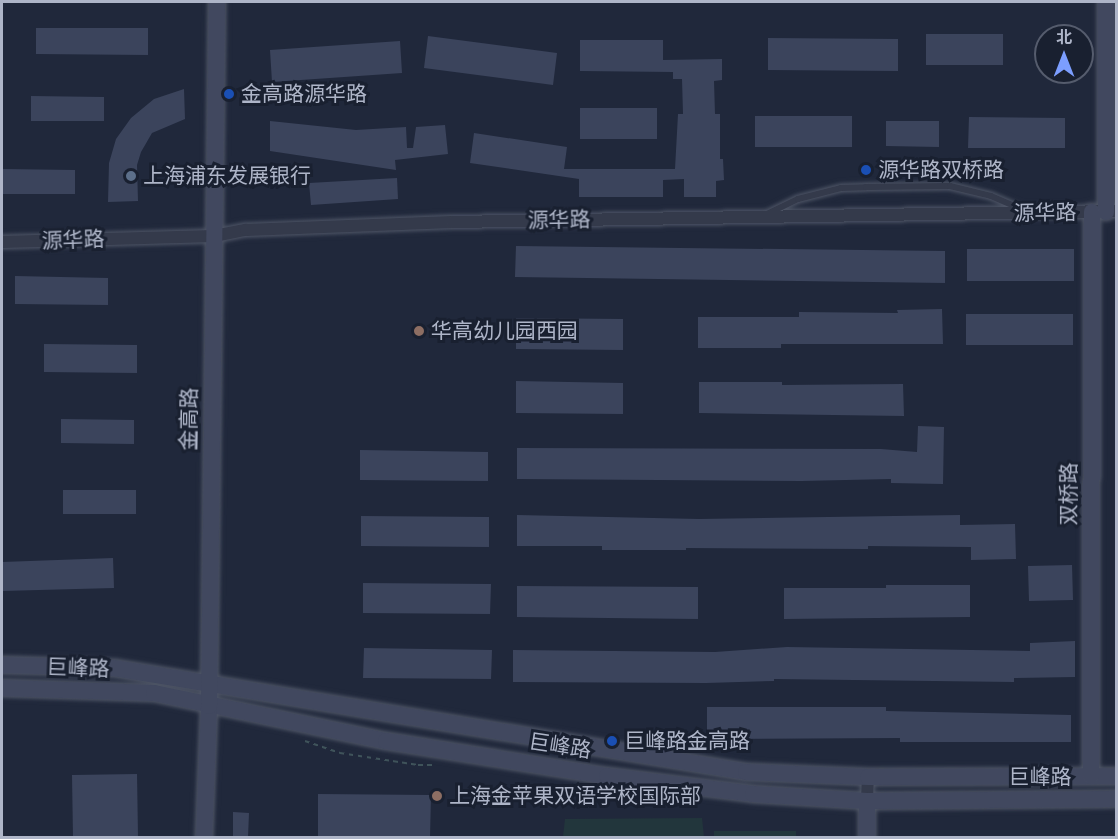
<!DOCTYPE html>
<meta charset="utf-8">
<style>
body{margin:0}
#map{position:relative;width:1118px;height:839px;overflow:hidden;background:#20283b;font-family:"Space Grotesk","Noto Sans SC",sans-serif}
div>[style]{position:absolute}
.green>*{inset:0;background:#22363c}
.building>*{inset:0;background:#3b445c}
.path>*{height:2px;margin-top:-1px;transform-origin:0;background:repeating-linear-gradient(90deg,#3f535a 0 4.5px,transparent 0 9px)}
.roads{filter:drop-shadow(0 0 2px #4e5566) drop-shadow(0 0 2px #4e5566)}
.lane>*{height:6px;margin:-3px;padding:0 3px;transform-origin:3px;border-radius:3px;background:#343a4b}
.street>*{height:12px;margin:-6px;padding:0 6px;transform-origin:6px;border-radius:6px;background:#343a4b}
.secondary>*{height:16px;margin:-8px;padding:0 8px;transform-origin:8px;border-radius:8px;background:#41485f}
.dots>*{width:16px;height:16px;translate:-50% -50%;box-sizing:border-box;border:3px solid #192030;border-radius:50%}
span{translate:-50% -50%;white-space:nowrap;text-align:center;line-height:1.15;-webkit-text-stroke:6px #192030;paint-order:stroke}
.poi-label{font-size:21px;color:#aeb5c8}
.left{translate:0 -50%;text-align:left}
.street-label{font-size:21px;color:#aeb5c8}
.frame{position:absolute;inset:0;border:3px solid #aeb5c8;pointer-events:none}
.north{position:absolute;left:1034px;top:24px;width:60px;height:60px;box-sizing:border-box;background:#192030;border:2px solid #555c6d;border-radius:50%;rotate:0deg;font-size:16px;font-weight:700;line-height:24px;text-align:center;color:#aeb5c8}
.north::after{content:'';display:block;margin:auto;width:21px;height:27px;background:#7c9eff;clip-path:polygon(50% 0,100% 100%,50% 72%,0 100%)}
</style>
<div id="map">
<div class="green">
<div style="clip-path:polygon(702px 818px,704px 837px,563px 837px,565px 819px)"></div>
<div style="clip-path:polygon(714px 831px,796px 831px,796px 837px,714px 837px)"></div>
</div>
<div class="building">
<div style="clip-path:polygon(36px 28px,148px 28px,148px 55px,36px 54px)"></div>
<div style="clip-path:polygon(926px 34px,1003px 34px,1003px 65px,926px 65px)"></div>
<div style="clip-path:polygon(428px 36px,557px 53px,553px 85px,424px 68px)"></div>
<div style="clip-path:polygon(768px 38px,898px 39px,898px 71px,768px 70px)"></div>
<div style="clip-path:polygon(580px 40px,663px 40px,663px 60px,722px 59px,722px 80px,714px 81px,715px 114px,720px 114px,720px 159px,723px 159px,724px 180px,716px 181px,716px 197px,684px 197px,684px 179px,663px 180px,663px 197px,579px 197px,579px 179px,470px 163px,474px 133px,567px 147px,564px 169px,675px 169px,678px 114px,683px 114px,682px 79px,673px 79px,673px 72px,580px 71px)"></div>
<div style="clip-path:polygon(400px 41px,402px 73px,272px 82px,270px 50px)"></div>
<div style="clip-path:polygon(184px 89px,185px 119px,152px 133px,141px 152px,137px 165px,138px 201px,108px 202px,109px 163px,116px 139px,131px 118px,154px 99px)"></div>
<div style="clip-path:polygon(31px 96px,104px 97px,104px 121px,31px 121px)"></div>
<div style="clip-path:polygon(580px 108px,657px 108px,657px 139px,580px 139px)"></div>
<div style="clip-path:polygon(755px 116px,852px 116px,852px 147px,755px 147px)"></div>
<div style="clip-path:polygon(969px 117px,1065px 118px,1065px 148px,968px 148px)"></div>
<div style="clip-path:polygon(270px 121px,356px 130px,406px 127px,407px 148px,413px 148px,416px 127px,445px 125px,448px 154px,395px 160px,396px 170px,270px 151px)"></div>
<div style="clip-path:polygon(886px 121px,939px 121px,939px 147px,886px 146px)"></div>
<div style="clip-path:polygon(2px 169px,75px 170px,75px 194px,2px 194px)"></div>
<div style="clip-path:polygon(397px 178px,398px 199px,311px 205px,309px 183px)"></div>
<div style="clip-path:polygon(516px 246px,945px 251px,945px 283px,515px 277px)"></div>
<div style="clip-path:polygon(967px 249px,1074px 249px,1074px 281px,967px 281px)"></div>
<div style="clip-path:polygon(15px 276px,108px 278px,108px 305px,15px 304px)"></div>
<div style="clip-path:polygon(942px 309px,943px 344px,781px 344px,781px 348px,698px 348px,698px 317px,799px 317px,799px 312px,898px 313px,897px 310px)"></div>
<div style="clip-path:polygon(966px 314px,1073px 314px,1073px 345px,966px 345px)"></div>
<div style="clip-path:polygon(516px 318px,623px 319px,623px 350px,516px 349px)"></div>
<div style="clip-path:polygon(44px 344px,137px 345px,137px 373px,44px 372px)"></div>
<div style="clip-path:polygon(516px 381px,623px 383px,623px 414px,516px 413px)"></div>
<div style="clip-path:polygon(699px 382px,782px 382px,782px 385px,903px 384px,904px 416px,699px 413px)"></div>
<div style="clip-path:polygon(61px 419px,134px 420px,134px 444px,61px 443px)"></div>
<div style="clip-path:polygon(918px 426px,944px 427px,943px 484px,891px 483px,891px 479px,801px 481px,517px 479px,517px 448px,881px 449px,917px 452px)"></div>
<div style="clip-path:polygon(360px 450px,488px 452px,488px 481px,360px 480px)"></div>
<div style="clip-path:polygon(63px 490px,136px 490px,136px 514px,63px 514px)"></div>
<div style="clip-path:polygon(517px 515px,699px 519px,960px 515px,960px 525px,1015px 524px,1016px 559px,971px 560px,971px 547px,868px 546px,868px 549px,686px 548px,686px 550px,602px 550px,602px 546px,517px 546px)"></div>
<div style="clip-path:polygon(361px 516px,489px 517px,489px 547px,361px 546px)"></div>
<div style="clip-path:polygon(113px 558px,114px 588px,2px 591px,2px 562px)"></div>
<div style="clip-path:polygon(1072px 565px,1073px 600px,1029px 601px,1028px 566px)"></div>
<div style="clip-path:polygon(363px 583px,491px 584px,490px 614px,363px 613px)"></div>
<div style="clip-path:polygon(886px 585px,970px 585px,970px 617px,784px 619px,784px 588px,886px 588px)"></div>
<div style="clip-path:polygon(517px 586px,698px 587px,698px 619px,517px 617px)"></div>
<div style="clip-path:polygon(1075px 641px,1075px 677px,1014px 678px,1014px 682px,774px 679px,774px 681px,706px 683px,513px 682px,513px 650px,715px 652px,787px 647px,1030px 651px,1030px 643px)"></div>
<div style="clip-path:polygon(364px 648px,492px 650px,491px 679px,363px 678px)"></div>
<div style="clip-path:polygon(707px 707px,886px 707px,886px 711px,1071px 715px,1071px 742px,900px 742px,900px 738px,707px 739px)"></div>
<div style="clip-path:polygon(137px 774px,138px 837px,73px 837px,72px 775px)"></div>
<div style="clip-path:polygon(318px 794px,431px 795px,430px 837px,318px 837px)"></div>
<div style="clip-path:polygon(233px 812px,249px 813px,248px 837px,233px 837px)"></div>
</div>
<div class="path">
<div style="left:305px;top:741px;width:37px;rotate:19deg"></div>
<div style="left:340px;top:753px;width:79px;rotate:8.7deg"></div>
<div style="left:418px;top:765px;width:16px"></div>
</div>
<div class="roads">
<div class="lane">
<div style="left:767px;top:214px;width:34px;rotate:-26deg"></div>
<div style="left:798px;top:199px;width:44px;rotate:-14.3deg"></div>
<div style="left:841px;top:188px;width:25px;rotate:-2deg"></div>
<div style="left:866px;top:187px;width:84px;rotate:-0.7deg"></div>
<div style="left:950px;top:186px;width:42px;rotate:13.7deg"></div>
<div style="left:991px;top:196px;width:33px;rotate:23deg"></div>
</div>
<div class="street">
<div style="left:2px;top:242px;width:212px;rotate:-1.6deg"></div>
<div style="left:214px;top:236px;width:33px;rotate:-11deg"></div>
<div style="left:246px;top:230px;width:206px;rotate:-2.2deg"></div>
<div style="left:452px;top:222px;width:664px;rotate:-0.95deg"></div>
<div style="left:867px;top:801px;width:24px;rotate:-88deg"></div>
</div>
<div class="secondary">
<div style="left:1106px;top:2px;width:210px;rotate:90deg"></div>
<div style="left:2px;top:665px;width:112px;rotate:1.5deg"></div>
<div style="left:114px;top:668px;width:640px;rotate:9.34deg"></div>
<div style="left:746px;top:772px;width:122px;rotate:2.3deg"></div>
<div style="left:868px;top:777px;width:248px;rotate:-0.2deg"></div>
<div style="left:2px;top:688px;width:152px;rotate:1.9deg"></div>
<div style="left:154px;top:693px;width:237px;rotate:11.7deg"></div>
<div style="left:386px;top:741px;width:224px;rotate:9deg"></div>
<div style="left:607px;top:776px;width:147px;rotate:7deg"></div>
<div style="left:753px;top:794px;width:114px;rotate:3.5deg"></div>
<div style="left:867px;top:801px;width:249px;rotate:-0.5deg"></div>
<div style="left:1091px;top:776px;width:564px;rotate:-89.9deg"></div>
<div style="left:204px;top:838px;width:132px;rotate:-87.8deg"></div>
<div style="left:209px;top:706px;width:704px;rotate:-89.35deg"></div>
<div style="left:867px;top:838px;width:37px;rotate:-90deg"></div>
</div>
</div>
<div class="dots">
<div style="left:229px;top:94px;background:#1a4fb4"></div>
<div style="left:866px;top:170px;background:#1a4fb4"></div>
<div style="left:131px;top:176px;background:#5c6f8a"></div>
<div style="left:419px;top:331px;background:#8d6e63"></div>
<div style="left:612px;top:741px;background:#1a4fb4"></div>
<div style="left:437px;top:796px;background:#8d6e63"></div>
</div>
<div class="poi-label">
<span class="left" style="left:241px;top:94px">金高路源华路</span>
<span class="left" style="left:878px;top:170px">源华路双桥路</span>
<span class="left" style="left:143px;top:176px">上海浦东发展银行</span>
<span class="left" style="left:431px;top:331px">华高幼儿园西园</span>
<span class="left" style="left:624px;top:741px">巨峰路金高路</span>
<span class="left" style="left:449px;top:796px">上海金苹果双语学校国际部</span>
</div>
<div class="street-label">
<span style="left:1045px;top:213px;rotate:-1deg">源华路</span>
<span style="left:559px;top:220px;rotate:-1deg">源华路</span>
<span style="left:73px;top:240px;rotate:-2deg">源华路</span>
<span style="left:189px;top:419px;rotate:-89deg">金高路</span>
<span style="left:1069px;top:494px;rotate:-90deg">双桥路</span>
<span style="left:78px;top:668px;rotate:2deg">巨峰路</span>
<span style="left:560px;top:746px;rotate:9deg">巨峰路</span>
<span style="left:1040px;top:777px">巨峰路</span>
</div>
<div class="frame"></div>
<div class="north">北</div>
</div>
